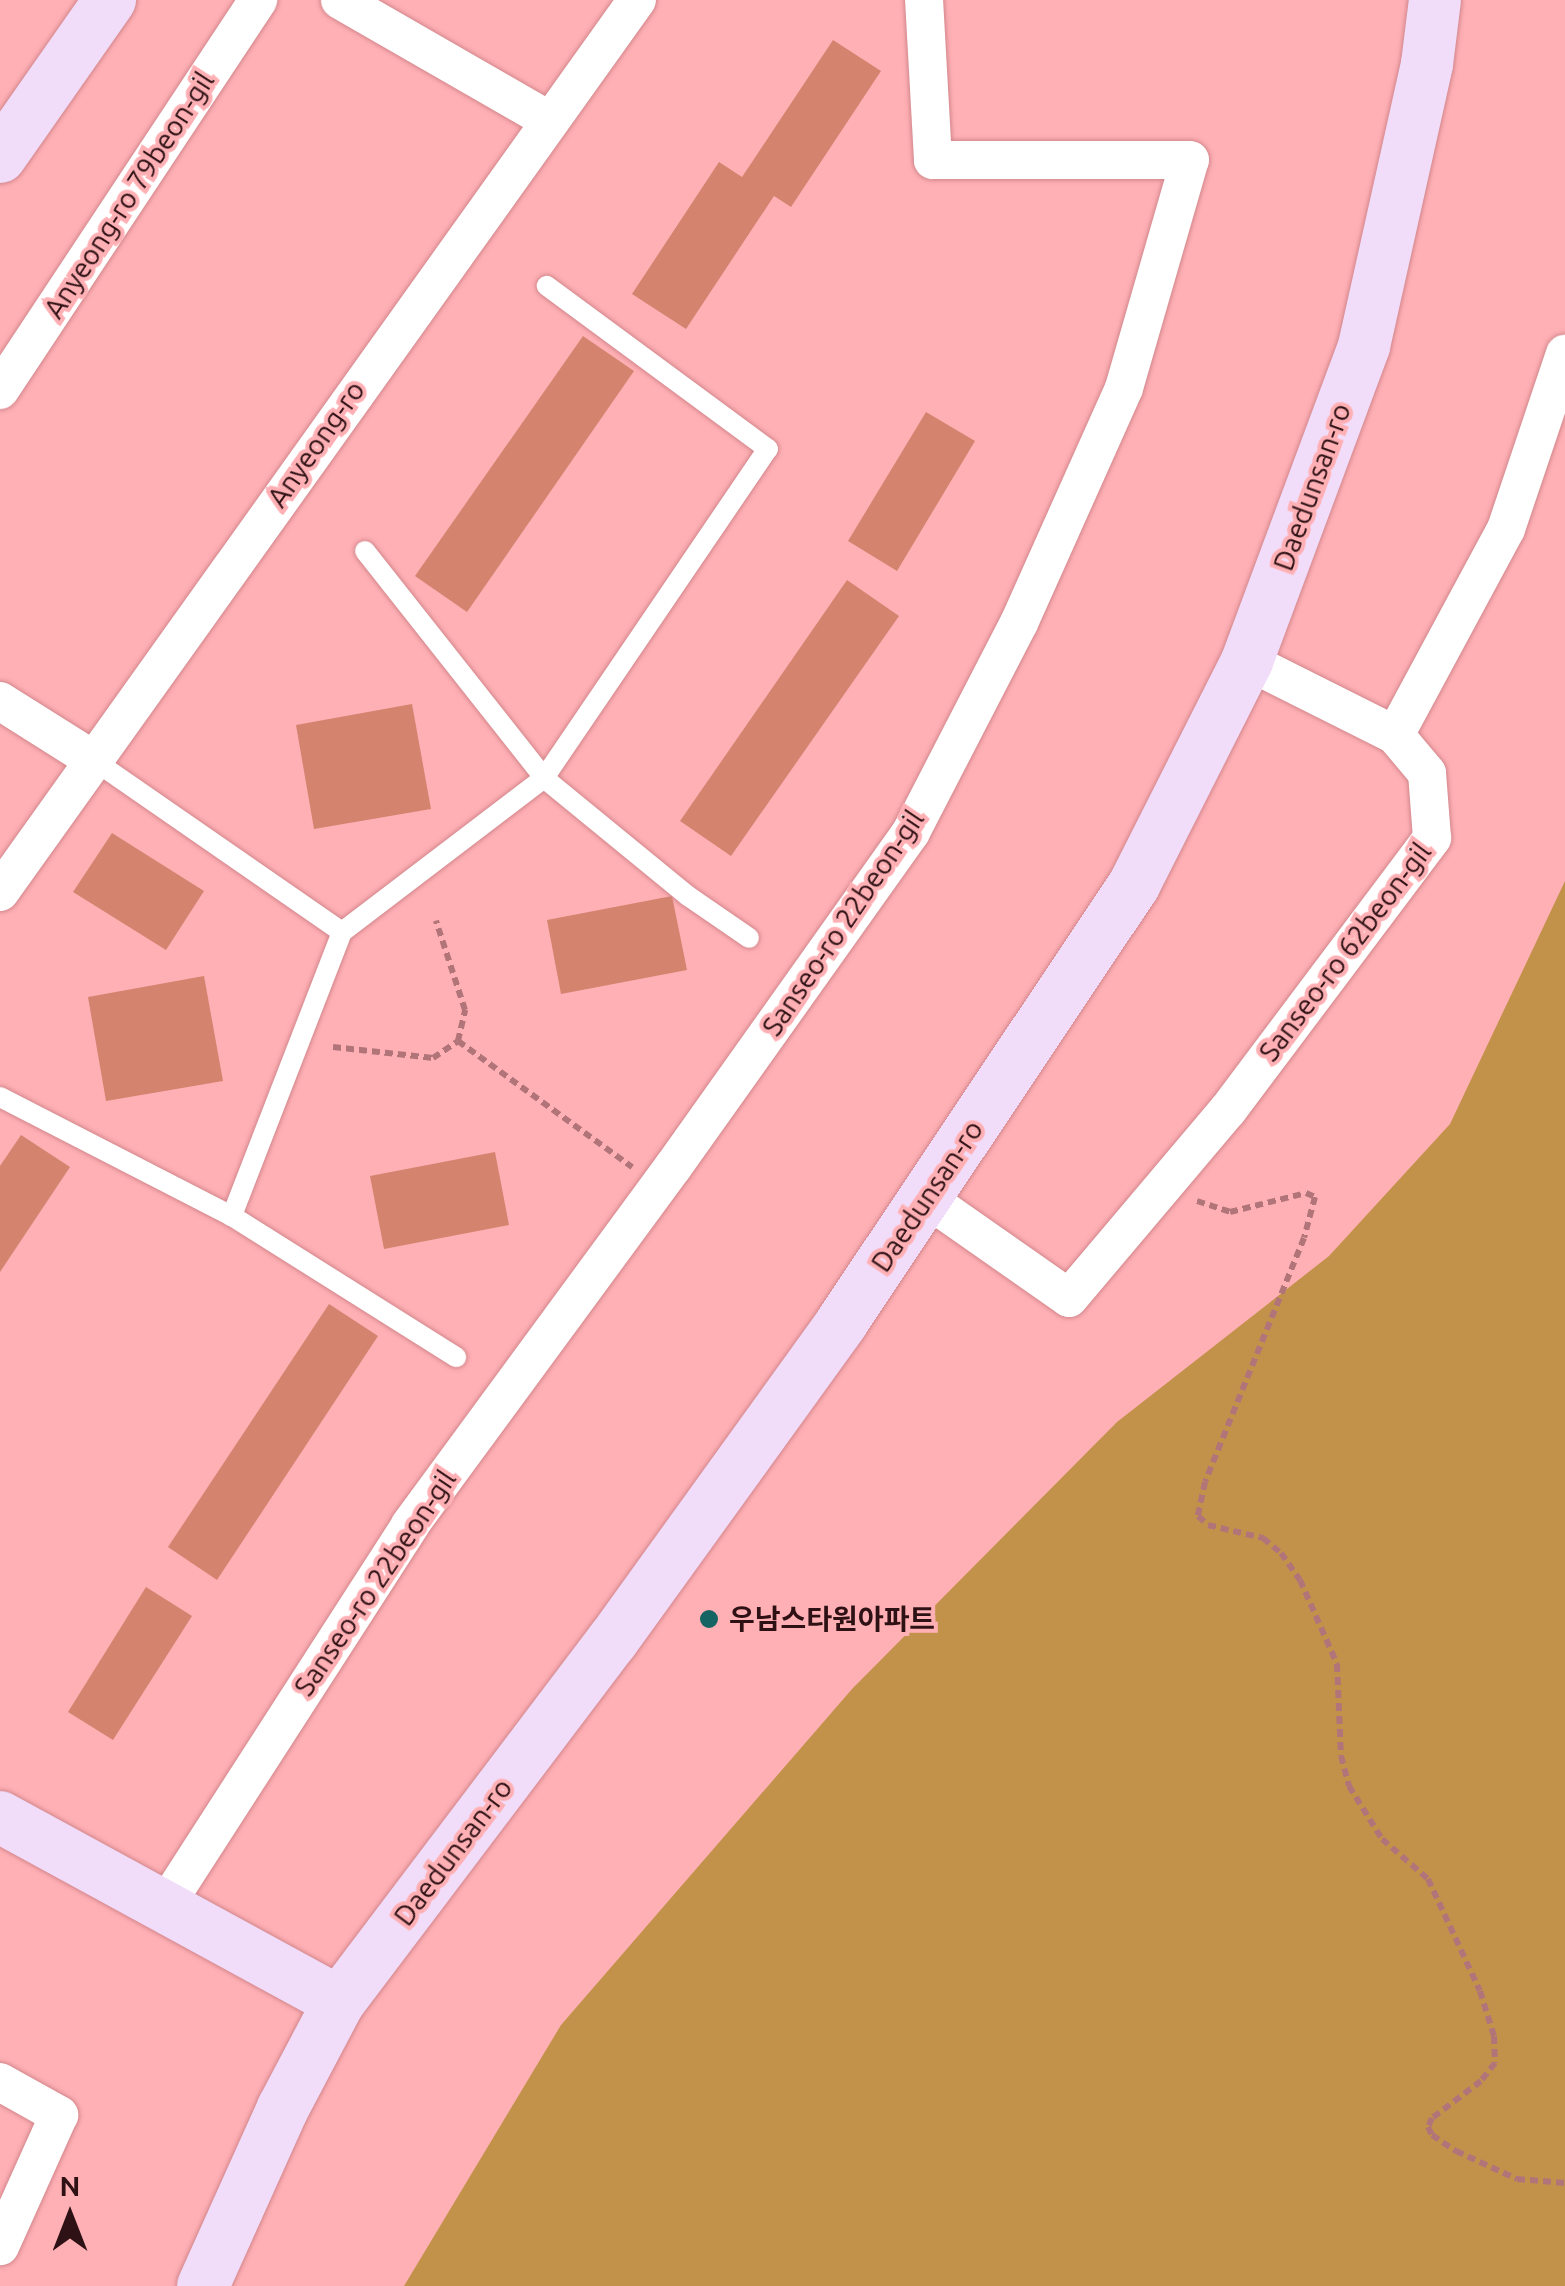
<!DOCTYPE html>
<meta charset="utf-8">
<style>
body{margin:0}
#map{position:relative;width:1565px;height:2286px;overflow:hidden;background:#ffb0b5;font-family:Ubuntu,"Noto Sans KR",sans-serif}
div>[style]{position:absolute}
.forest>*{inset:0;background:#c2924b}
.building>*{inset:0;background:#d4836e}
.path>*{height:6px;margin-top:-3px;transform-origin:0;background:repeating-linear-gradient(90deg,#b17579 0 8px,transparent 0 13px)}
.roads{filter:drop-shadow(0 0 2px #d2878c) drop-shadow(0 0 2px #d2878c)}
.lane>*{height:20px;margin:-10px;padding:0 10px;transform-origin:10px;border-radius:10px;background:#fff}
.street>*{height:38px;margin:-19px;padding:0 19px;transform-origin:19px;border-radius:19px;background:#fff}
.secondary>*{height:52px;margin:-26px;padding:0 26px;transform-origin:26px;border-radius:26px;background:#f1ddfa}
.dots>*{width:28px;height:28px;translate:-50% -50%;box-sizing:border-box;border:5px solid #ffb0b5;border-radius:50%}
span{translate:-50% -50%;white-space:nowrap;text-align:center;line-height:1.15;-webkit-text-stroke:8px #ffb0b5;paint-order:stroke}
.street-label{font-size:28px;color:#2d1114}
.poi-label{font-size:28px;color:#2d1114;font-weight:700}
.left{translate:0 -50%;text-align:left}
.north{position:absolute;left:20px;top:2166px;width:100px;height:100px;-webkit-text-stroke:8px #ffb0b5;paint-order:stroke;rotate:0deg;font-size:28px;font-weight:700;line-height:40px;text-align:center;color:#2d1114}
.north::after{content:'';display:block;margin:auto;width:35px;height:45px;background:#2d1114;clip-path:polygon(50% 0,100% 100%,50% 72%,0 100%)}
</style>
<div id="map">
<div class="forest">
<div style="clip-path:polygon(1565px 881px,1565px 2286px,404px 2286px,561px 2025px,852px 1689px,1117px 1422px,1329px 1256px,1450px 1124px)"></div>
</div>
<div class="building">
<div style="clip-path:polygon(833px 40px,881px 71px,791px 207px,774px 196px,686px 329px,632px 294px,719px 162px,742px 177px)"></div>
<div style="clip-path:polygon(583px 336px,634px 371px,467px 612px,415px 576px)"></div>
<div style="clip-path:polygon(926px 412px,975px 441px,897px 571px,848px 541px)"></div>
<div style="clip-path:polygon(847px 580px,899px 616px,731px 856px,680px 821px)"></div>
<div style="clip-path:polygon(412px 704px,431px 809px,314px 829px,296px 725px)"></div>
<div style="clip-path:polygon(112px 833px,204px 891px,166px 950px,73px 892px)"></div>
<div style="clip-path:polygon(672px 896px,687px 970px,561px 994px,547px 920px)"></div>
<div style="clip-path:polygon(204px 976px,223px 1081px,106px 1101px,88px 997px)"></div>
<div style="clip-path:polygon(21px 1135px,70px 1167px,0 1272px,0 1166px)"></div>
<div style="clip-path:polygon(495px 1152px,509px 1225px,384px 1249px,370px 1176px)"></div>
<div style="clip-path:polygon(329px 1304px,378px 1336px,217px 1580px,168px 1547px)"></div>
<div style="clip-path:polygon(146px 1587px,192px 1616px,113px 1740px,68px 1712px)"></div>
</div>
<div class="path">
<div style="left:458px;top:1041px;width:215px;rotate:35.9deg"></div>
<div style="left:333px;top:1047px;width:101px;rotate:6.3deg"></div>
<div style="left:433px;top:1058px;width:30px;rotate:-34deg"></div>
<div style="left:458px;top:1041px;width:32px;rotate:-77deg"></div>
<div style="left:465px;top:1010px;width:94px;rotate:-108deg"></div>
<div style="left:1197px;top:1201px;width:35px;rotate:18deg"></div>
<div style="left:1230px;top:1212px;width:78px;rotate:-14deg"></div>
<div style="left:1306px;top:1193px;width:10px;rotate:24deg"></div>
<div style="left:1315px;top:1197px;width:42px;rotate:105deg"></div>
<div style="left:1304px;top:1238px;width:263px;rotate:112.1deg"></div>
<div style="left:1205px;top:1482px;width:35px;rotate:102deg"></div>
<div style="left:1198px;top:1516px;width:13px;rotate:42deg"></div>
<div style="left:1208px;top:1525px;width:57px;rotate:13.3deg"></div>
<div style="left:1263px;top:1538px;width:23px;rotate:40deg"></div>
<div style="left:1281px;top:1553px;width:33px;rotate:55deg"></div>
<div style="left:1300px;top:1580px;width:92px;rotate:66.2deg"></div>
<div style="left:1337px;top:1664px;width:92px;rotate:87.5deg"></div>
<div style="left:1341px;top:1756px;width:31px;rotate:75deg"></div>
<div style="left:1349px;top:1786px;width:62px;rotate:58.1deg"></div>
<div style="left:1382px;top:1839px;width:61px;rotate:41deg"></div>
<div style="left:1428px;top:1879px;width:123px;rotate:65.1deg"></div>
<div style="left:1480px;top:1991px;width:47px;rotate:72.7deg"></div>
<div style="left:1494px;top:2036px;width:27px;rotate:88deg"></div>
<div style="left:1495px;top:2063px;width:23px;rotate:128deg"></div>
<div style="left:1481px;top:2081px;width:61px;rotate:142.9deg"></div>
<div style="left:1432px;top:2118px;width:10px;rotate:114deg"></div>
<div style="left:1428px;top:2127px;width:9px;rotate:63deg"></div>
<div style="left:1432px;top:2135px;width:29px;rotate:34deg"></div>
<div style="left:1456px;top:2151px;width:67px;rotate:24.7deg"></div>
<div style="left:1517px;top:2179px;width:48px;rotate:4.8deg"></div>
</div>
<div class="roads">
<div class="lane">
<div style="left:365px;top:551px;width:289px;rotate:51.7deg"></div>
<div style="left:544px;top:778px;width:186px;rotate:39.3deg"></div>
<div style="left:688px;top:896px;width:74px;rotate:34.5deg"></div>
<div style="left:92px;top:759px;width:304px;rotate:34.7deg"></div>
<div style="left:342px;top:932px;width:254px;rotate:-37.3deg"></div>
<div style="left:544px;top:778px;width:398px;rotate:-55.8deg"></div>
<div style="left:768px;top:449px;width:275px;rotate:-143.6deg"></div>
<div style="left:342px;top:932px;width:305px;rotate:111.2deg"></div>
<div style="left:232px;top:1216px;width:265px;rotate:32.2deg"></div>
<div style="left:0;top:1097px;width:261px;rotate:27.2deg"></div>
</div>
<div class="street">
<div style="left:340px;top:0;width:239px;rotate:29.9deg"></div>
<div style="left:0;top:390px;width:468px;rotate:-56.5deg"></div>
<div style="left:0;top:701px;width:109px;rotate:32.2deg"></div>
<div style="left:1395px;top:735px;width:234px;rotate:-61.7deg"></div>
<div style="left:1506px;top:529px;width:185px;rotate:-71.4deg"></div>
<div style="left:0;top:892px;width:1096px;rotate:-54.47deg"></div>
<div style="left:926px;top:1198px;width:174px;rotate:35deg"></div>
<div style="left:1069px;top:1298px;width:246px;rotate:-49.8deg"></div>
<div style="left:1228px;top:1110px;width:340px;rotate:-53.1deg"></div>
<div style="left:1432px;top:838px;width:65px;rotate:-94.4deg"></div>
<div style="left:1427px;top:773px;width:50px;rotate:-130.1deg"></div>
<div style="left:1395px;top:735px;width:165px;rotate:-153.4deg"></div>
<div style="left:163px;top:1909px;width:457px;rotate:-57.2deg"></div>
<div style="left:410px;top:1525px;width:444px;rotate:-53.7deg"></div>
<div style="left:673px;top:1167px;width:411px;rotate:-54.6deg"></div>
<div style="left:911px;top:832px;width:235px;rotate:-62.7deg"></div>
<div style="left:1019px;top:623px;width:257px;rotate:-65.9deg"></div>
<div style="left:1124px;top:388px;width:237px;rotate:-73.9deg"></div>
<div style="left:1190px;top:160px;width:257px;rotate:180deg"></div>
<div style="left:933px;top:160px;width:160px;rotate:-93.2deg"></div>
<div style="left:0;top:2082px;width:68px;rotate:29.2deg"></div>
<div style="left:59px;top:2115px;width:144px;rotate:114.2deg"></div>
</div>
<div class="secondary">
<div style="left:0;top:157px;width:192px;rotate:-55deg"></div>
<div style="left:0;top:1817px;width:386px;rotate:28.6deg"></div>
<div style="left:203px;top:2286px;width:195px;rotate:-65.8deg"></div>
<div style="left:283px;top:2108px;width:120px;rotate:-62.2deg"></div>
<div style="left:339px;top:2002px;width:454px;rotate:-52.9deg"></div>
<div style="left:613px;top:1640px;width:392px;rotate:-54.2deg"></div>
<div style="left:842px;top:1322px;width:526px;rotate:-56.25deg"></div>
<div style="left:1134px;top:885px;width:251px;rotate:-63.2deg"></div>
<div style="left:1247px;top:661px;width:336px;rotate:-69.6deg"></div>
<div style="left:1364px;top:346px;width:289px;rotate:-77.4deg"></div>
<div style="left:1427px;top:64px;width:64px;rotate:-82.9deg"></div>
</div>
</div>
<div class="dots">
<div style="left:709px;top:1619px;background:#146463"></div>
</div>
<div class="street-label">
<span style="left:129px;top:195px;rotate:-57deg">Anyeong-ro 79beon-gil</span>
<span style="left:316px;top:444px;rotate:-55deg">Anyeong-ro</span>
<span style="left:1312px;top:487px;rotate:-70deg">Daedunsan-ro</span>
<span style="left:843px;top:923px;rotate:-56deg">Sanseo-ro 22beon-gil</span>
<span style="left:1345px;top:952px;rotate:-53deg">Sanseo-ro 62beon-gil</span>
<span style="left:927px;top:1196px;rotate:-56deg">Daedunsan-ro</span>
<span style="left:375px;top:1583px;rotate:-56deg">Sanseo-ro 22beon-gil</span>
<span style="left:453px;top:1852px;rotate:-53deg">Daedunsan-ro</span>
</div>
<div class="poi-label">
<span class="left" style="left:729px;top:1619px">우남스타원아파트</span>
</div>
<div class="north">N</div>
</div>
